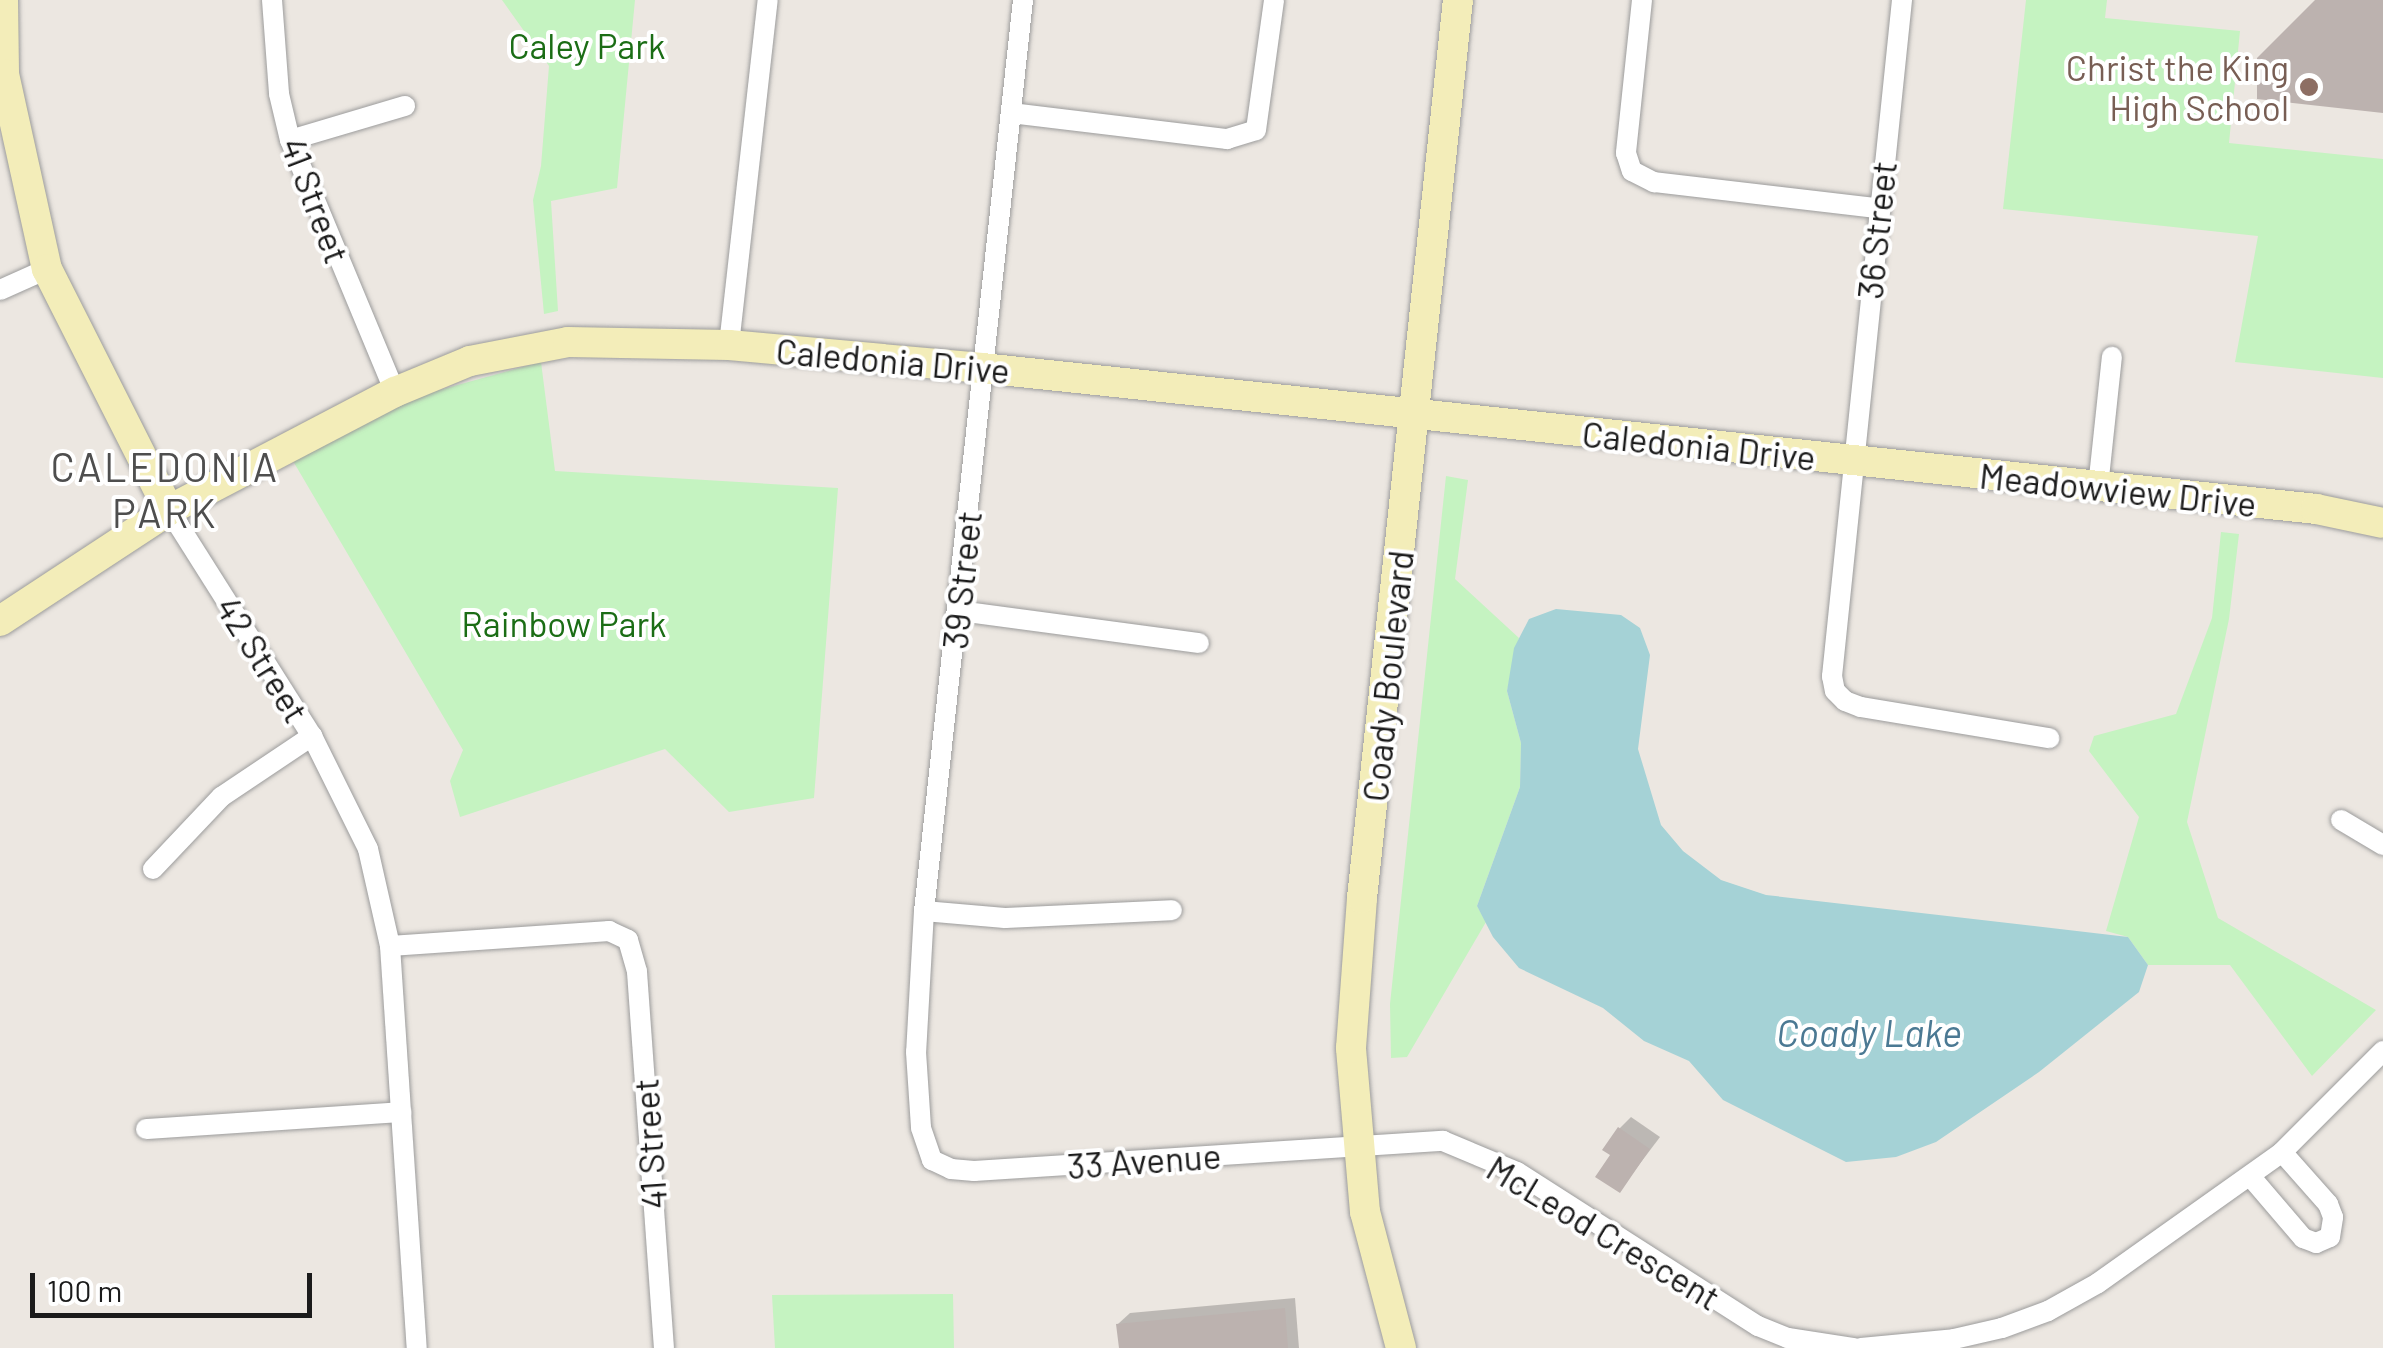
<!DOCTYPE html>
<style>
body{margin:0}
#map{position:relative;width:2383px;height:1348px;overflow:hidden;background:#ece7e1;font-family:Barlow,sans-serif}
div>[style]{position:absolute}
.park>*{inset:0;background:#c5f3c1}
.water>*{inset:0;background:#a5d2d6}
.shadow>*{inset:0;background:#0003}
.building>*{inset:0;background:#bcb2af}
.roads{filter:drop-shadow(0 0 2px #9c9c9c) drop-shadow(0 0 2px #9c9c9c)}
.street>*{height:20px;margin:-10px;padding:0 10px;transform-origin:10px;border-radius:10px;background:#fff}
.secondary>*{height:30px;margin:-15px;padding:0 15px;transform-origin:15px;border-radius:15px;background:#f3edb9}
.dots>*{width:28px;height:28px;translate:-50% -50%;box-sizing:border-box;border:5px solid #fff;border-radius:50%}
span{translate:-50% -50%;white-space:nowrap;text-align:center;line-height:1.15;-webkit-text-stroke:8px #fff;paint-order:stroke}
.park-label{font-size:35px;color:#1b6d15}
.education-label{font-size:35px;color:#785e54}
.right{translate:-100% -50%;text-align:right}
.street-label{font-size:35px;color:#1b1b1b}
.water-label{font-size:38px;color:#4b7993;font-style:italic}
.quarter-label{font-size:40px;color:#4e4e4e;letter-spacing:2.5px}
.scale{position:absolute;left:30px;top:1273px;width:282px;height:45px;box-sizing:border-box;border:5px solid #1b1b1b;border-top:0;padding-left:12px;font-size:30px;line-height:35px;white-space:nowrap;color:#1b1b1b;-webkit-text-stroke:8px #fff;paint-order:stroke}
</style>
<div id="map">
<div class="park">
<div style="clip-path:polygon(502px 0,635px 0,617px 188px,551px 201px,558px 311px,544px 314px,533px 200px,541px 166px,549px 66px)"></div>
<div style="clip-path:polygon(2026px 0,2107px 0,2105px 18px,2240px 31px,2229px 143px,2383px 159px,2383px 378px,2235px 362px,2258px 236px,2003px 209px)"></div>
<div style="clip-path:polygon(541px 362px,555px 471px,838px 488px,814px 798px,729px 812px,665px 749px,460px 817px,450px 781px,463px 750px,293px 461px,414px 397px)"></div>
<div style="clip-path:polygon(1446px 476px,1468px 480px,1455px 579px,1519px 638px,1507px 691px,1521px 743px,1520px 787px,1477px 906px,1486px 922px,1407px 1057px,1391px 1058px,1390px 1004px)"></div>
<div style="clip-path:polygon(2221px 532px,2239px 534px,2229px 619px,2187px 822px,2218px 918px,2376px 1010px,2312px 1076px,2230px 965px,2148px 965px,2128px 937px,2106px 931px,2139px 817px,2089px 751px,2094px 736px,2176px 714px,2212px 618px)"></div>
<div style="clip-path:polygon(953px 1294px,954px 1348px,775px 1348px,772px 1295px)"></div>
</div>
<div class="water">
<div style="clip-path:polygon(1556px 609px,1621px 615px,1640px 628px,1650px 655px,1638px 749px,1661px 825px,1683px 851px,1721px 880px,1766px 895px,2128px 937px,2148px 965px,2139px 992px,2039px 1072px,1936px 1142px,1896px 1157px,1846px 1162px,1723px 1100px,1689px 1061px,1644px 1041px,1603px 1008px,1519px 968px,1493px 937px,1477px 906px,1520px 787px,1521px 743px,1507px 691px,1514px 648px,1529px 619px)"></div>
</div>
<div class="shadow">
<div style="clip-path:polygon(1631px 1117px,1660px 1137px,1620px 1190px,1613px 1154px,1620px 1128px)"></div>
<div style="clip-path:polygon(1295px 1298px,1299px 1348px,1122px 1348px,1118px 1324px,1130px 1313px)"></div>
</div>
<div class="building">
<div style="clip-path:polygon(2315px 0,2383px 0,2383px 113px,2257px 99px,2257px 58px)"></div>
<div style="clip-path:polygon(1618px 1127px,1650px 1149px,1620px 1193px,1595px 1177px,1610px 1155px,1602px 1150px)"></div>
<div style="clip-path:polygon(1285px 1308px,1288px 1348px,1119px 1348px,1116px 1324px)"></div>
</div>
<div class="roads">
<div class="street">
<div style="left:272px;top:0;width:94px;rotate:85.7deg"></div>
<div style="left:279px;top:94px;width:47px;rotate:76.6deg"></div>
<div style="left:290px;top:140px;width:273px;rotate:67.4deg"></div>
<div style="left:1023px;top:0;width:916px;rotate:96.2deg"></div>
<div style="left:924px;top:911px;width:141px;rotate:93.2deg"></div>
<div style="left:916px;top:1052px;width:76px;rotate:86.2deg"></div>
<div style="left:921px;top:1128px;width:34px;rotate:71deg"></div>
<div style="left:932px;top:1160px;width:21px;rotate:25deg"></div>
<div style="left:951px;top:1169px;width:23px;rotate:5deg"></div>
<div style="left:974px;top:1171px;width:470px;rotate:-3.7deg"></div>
<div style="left:1443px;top:1141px;width:80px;rotate:22.7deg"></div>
<div style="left:1517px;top:1172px;width:286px;rotate:32.6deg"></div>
<div style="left:1758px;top:1326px;width:32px;rotate:22deg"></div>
<div style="left:1788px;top:1338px;width:67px;rotate:8.6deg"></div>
<div style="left:1642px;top:0;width:154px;rotate:96deg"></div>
<div style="left:1626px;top:153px;width:19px;rotate:72deg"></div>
<div style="left:1632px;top:171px;width:25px;rotate:27deg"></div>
<div style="left:1654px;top:182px;width:225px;rotate:6.7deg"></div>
<div style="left:1902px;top:0;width:680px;rotate:95.91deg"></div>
<div style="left:1832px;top:676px;width:15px;rotate:79deg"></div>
<div style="left:1835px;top:691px;width:14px;rotate:45deg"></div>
<div style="left:1845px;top:701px;width:17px;rotate:21deg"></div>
<div style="left:1861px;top:707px;width:191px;rotate:9.4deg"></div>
<div style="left:1011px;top:113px;width:218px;rotate:6.9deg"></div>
<div style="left:1227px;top:139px;width:30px;rotate:-17deg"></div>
<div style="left:1256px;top:130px;width:131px;rotate:-82.1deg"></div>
<div style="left:290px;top:140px;width:120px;rotate:-16.5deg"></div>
<div style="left:0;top:290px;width:51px;rotate:-24.1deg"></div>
<div style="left:729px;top:345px;width:347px;rotate:-83.6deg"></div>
<div style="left:2098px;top:487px;width:131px;rotate:-83.9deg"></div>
<div style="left:169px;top:510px;width:267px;rotate:57.7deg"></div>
<div style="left:312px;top:736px;width:126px;rotate:63.6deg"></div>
<div style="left:368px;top:849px;width:99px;rotate:77.2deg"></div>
<div style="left:390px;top:946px;width:403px;rotate:86.2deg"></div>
<div style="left:959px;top:611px;width:242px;rotate:7.6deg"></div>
<div style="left:2341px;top:820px;width:49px;rotate:30.8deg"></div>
<div style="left:153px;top:869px;width:99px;rotate:-46.6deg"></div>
<div style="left:221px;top:797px;width:110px;rotate:-33.8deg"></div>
<div style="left:924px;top:911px;width:81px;rotate:4.9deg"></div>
<div style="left:1005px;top:918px;width:167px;rotate:-2.7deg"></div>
<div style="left:390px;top:946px;width:220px;rotate:-3.9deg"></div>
<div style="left:609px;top:931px;width:21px;rotate:25deg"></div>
<div style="left:628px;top:940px;width:33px;rotate:74deg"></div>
<div style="left:637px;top:972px;width:377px;rotate:85.9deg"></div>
<div style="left:146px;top:1129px;width:256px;rotate:-3.8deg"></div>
<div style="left:2250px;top:1176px;width:82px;rotate:49.5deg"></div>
<div style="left:2303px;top:1238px;width:14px;rotate:21deg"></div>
<div style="left:2316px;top:1243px;width:15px;rotate:-23deg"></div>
<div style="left:2330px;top:1237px;width:20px;rotate:-81deg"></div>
<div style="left:2333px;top:1217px;width:14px;rotate:-111deg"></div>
<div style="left:2328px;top:1204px;width:69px;rotate:-131.5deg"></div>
<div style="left:1861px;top:1348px;width:93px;rotate:-5.5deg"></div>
<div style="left:1954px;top:1339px;width:49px;rotate:-12.9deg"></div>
<div style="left:2002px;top:1328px;width:49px;rotate:-20.3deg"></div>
<div style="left:2048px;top:1311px;width:57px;rotate:-29.2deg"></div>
<div style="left:2098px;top:1283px;width:226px;rotate:-35.4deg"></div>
<div style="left:2282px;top:1152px;width:143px;rotate:-45deg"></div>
</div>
<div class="secondary">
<div style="left:3px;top:0;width:74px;rotate:89.2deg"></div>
<div style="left:4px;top:74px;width:200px;rotate:77.6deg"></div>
<div style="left:47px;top:269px;width:270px;rotate:63.2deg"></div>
<div style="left:0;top:621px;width:202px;rotate:-33.3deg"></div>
<div style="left:169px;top:510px;width:255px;rotate:-27.6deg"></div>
<div style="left:395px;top:392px;width:81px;rotate:-22.5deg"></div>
<div style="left:470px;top:361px;width:100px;rotate:-11deg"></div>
<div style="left:568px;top:342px;width:161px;rotate:1.1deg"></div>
<div style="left:729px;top:345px;width:254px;rotate:5.2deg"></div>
<div style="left:982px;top:368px;width:1341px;rotate:6.03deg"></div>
<div style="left:2316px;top:509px;width:68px;rotate:11.8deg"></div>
<div style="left:1401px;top:1348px;width:141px;rotate:-104.8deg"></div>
<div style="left:1365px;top:1212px;width:165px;rotate:-94.9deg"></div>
<div style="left:1351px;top:1048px;width:150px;rotate:-85.8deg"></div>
<div style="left:1362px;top:898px;width:903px;rotate:-83.9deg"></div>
</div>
</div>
<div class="dots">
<div style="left:2309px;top:87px;background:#8d6e63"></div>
</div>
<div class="park-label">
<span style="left:587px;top:45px">Caley Park</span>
<span style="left:564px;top:623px">Rainbow Park</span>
</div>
<div class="education-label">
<span class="right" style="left:2289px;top:87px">Christ the King<br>High School</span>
</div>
<div class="street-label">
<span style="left:316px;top:200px;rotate:69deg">41 Street</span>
<span style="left:1876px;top:230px;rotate:-84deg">36 Street</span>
<span style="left:893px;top:360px;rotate:5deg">Caledonia Drive</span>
<span style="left:1699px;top:445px;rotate:6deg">Caledonia Drive</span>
<span style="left:2118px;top:489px;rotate:6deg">Meadowview Drive</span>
<span style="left:961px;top:580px;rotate:-84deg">39 Street</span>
<span style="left:263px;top:659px;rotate:58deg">42 Street</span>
<span style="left:1387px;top:676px;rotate:-84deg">Coady Boulevard</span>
<span style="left:649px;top:1144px;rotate:-94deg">41 Street</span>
<span style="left:1144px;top:1160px;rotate:-4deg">33 Avenue</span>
<span style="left:1604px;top:1232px;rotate:31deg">McLeod Crescent</span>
</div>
<div class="water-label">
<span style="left:1869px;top:1033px">Coady Lake</span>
</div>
<div class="quarter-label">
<span style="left:165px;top:489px">CALEDONIA<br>PARK</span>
</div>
<div class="scale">100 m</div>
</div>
